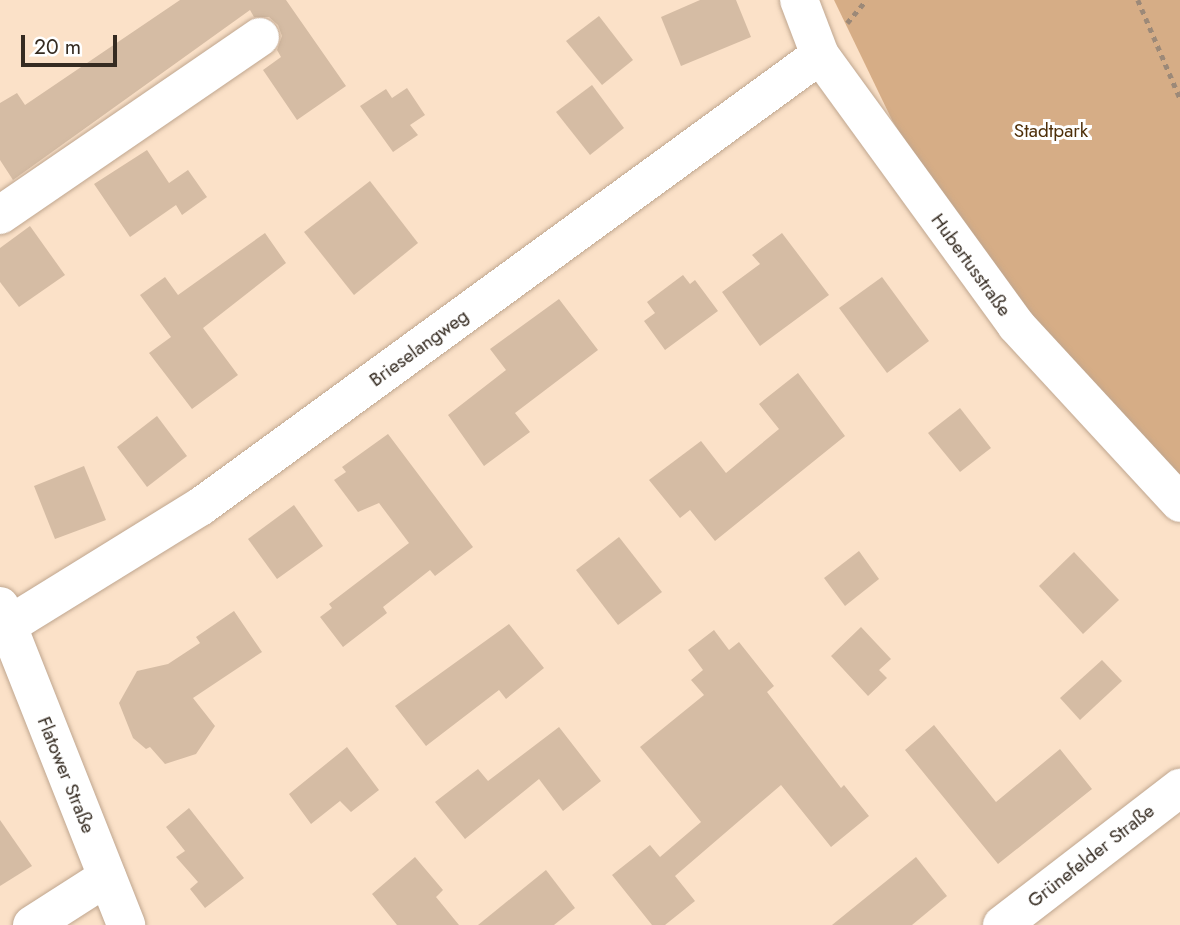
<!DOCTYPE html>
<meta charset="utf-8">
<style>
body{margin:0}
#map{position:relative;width:1180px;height:925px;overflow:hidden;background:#fbe1c8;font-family:Jost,sans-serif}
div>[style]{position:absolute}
.green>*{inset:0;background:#d6ad86}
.building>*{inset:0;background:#d5bca4}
.path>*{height:4.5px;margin-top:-2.25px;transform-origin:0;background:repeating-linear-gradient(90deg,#9c8978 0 5px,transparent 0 10px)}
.roads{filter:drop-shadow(0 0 2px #bfa68f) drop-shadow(0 0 2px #bfa68f)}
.minor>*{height:38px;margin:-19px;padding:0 19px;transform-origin:19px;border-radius:19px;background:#fff}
span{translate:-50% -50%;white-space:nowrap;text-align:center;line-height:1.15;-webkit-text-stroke:6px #fff;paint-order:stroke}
.park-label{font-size:19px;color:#4e2f09}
.street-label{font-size:19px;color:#352b21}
.scale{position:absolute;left:21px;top:35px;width:96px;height:32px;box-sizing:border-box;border:4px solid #352b21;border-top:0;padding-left:9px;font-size:21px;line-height:24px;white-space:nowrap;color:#352b21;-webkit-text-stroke:5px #fff;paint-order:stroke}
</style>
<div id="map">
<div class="green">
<div style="clip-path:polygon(834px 0,1180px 0,1180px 485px,1067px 370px,938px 195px,892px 120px)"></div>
</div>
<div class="building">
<div style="clip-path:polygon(180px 0,286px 0,346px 86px,297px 120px,263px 70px,281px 57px,277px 50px,282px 36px,278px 25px,269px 17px,254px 17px,250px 10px,13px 180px,0 160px,0 103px,17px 93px,25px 105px)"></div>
<div style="clip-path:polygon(700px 0,736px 0,751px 37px,681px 66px,661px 17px)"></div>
<div style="clip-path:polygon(599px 16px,633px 60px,602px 85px,566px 41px)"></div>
<div style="clip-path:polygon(592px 85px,624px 128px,590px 155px,556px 112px)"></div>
<div style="clip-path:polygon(407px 88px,425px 115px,410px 125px,418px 135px,393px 152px,360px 106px,386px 89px,392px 98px)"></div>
<div style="clip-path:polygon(147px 150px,169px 183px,188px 170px,207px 197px,182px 215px,176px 205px,130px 237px,94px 184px)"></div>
<div style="clip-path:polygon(370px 181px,418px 243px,354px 295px,304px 232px)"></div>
<div style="clip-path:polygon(30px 226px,65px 275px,19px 307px,0 282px,0 248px)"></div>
<div style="clip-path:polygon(265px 233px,286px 263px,203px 328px,238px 375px,192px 409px,149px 353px,171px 337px,140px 295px,165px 277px,178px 295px)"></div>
<div style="clip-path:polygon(782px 233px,829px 295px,760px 346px,722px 292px,760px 264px,752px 255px)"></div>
<div style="clip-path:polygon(683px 275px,690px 284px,695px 280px,718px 311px,665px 350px,644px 321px,655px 313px,647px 302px)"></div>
<div style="clip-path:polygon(882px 277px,929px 341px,887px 373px,839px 308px)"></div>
<div style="clip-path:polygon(559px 299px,598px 350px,515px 413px,530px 432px,484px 466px,448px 415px,506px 370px,490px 349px)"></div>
<div style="clip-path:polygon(798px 373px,845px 436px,715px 541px,690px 510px,680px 518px,649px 480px,701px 441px,726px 473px,779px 429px,759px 404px)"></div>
<div style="clip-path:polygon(960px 408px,991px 448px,960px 472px,928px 433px)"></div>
<div style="clip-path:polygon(157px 416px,187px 456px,147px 487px,117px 447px)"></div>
<div style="clip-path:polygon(388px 434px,473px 547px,435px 576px,430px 570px,383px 607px,387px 613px,343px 647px,320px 617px,332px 608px,329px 604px,409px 543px,379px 503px,358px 512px,334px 480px,346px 472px,342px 467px)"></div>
<div style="clip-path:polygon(84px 466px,106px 520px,55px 539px,34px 486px)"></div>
<div style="clip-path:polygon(294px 505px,323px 546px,277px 579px,248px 539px)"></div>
<div style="clip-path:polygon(619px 537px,662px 592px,618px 625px,576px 570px)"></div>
<div style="clip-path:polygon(859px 551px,879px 579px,845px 606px,824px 578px)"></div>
<div style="clip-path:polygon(1074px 552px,1119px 600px,1083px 634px,1039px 586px)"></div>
<div style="clip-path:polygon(234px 611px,262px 652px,193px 698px,215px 726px,196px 754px,165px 764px,150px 747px,146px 749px,133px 738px,119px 703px,137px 671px,168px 664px,200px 643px,196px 637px)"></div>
<div style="clip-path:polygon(509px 624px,544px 668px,506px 699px,499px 690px,426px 746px,395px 706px)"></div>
<div style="clip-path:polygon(861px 627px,891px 659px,879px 670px,887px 678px,868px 696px,831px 656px)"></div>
<div style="clip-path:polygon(714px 630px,729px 650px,739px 642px,774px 686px,767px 692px,841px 788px,844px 785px,869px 816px,831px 847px,781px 785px,675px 876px,695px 901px,665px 925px,652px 925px,612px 875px,650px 845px,660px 857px,701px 822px,640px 747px,704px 695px,691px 680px,703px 670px,688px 650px)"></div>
<div style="clip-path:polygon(1102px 660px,1122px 681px,1080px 720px,1060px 698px)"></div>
<div style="clip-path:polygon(934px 725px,996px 802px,1060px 749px,1092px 789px,998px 864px,905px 750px)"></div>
<div style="clip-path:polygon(559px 727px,601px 781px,563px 811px,539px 779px,465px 839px,435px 802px,478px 769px,488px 781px)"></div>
<div style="clip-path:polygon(347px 747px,379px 790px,351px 812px,340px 801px,311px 824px,289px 794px)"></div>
<div style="clip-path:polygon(189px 808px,244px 878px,205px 908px,190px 889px,198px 882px,176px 857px,185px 851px,166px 827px)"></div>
<div style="clip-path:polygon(0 820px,32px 866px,0 886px)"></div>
<div style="clip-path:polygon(415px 857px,443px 890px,436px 897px,459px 925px,397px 925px,372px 894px)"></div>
<div style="clip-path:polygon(916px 857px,947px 896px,912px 925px,832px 925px)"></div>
<div style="clip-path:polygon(546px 870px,575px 908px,554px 925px,478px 925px)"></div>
</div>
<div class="path">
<div style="left:1138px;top:0;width:107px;rotate:66.8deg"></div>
<div style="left:847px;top:23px;width:30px;rotate:-50deg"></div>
</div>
<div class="roads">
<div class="minor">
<div style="left:799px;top:0;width:59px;rotate:69.1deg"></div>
<div style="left:820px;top:55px;width:334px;rotate:54deg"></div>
<div style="left:1016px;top:325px;width:242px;rotate:47.3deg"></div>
<div style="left:0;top:215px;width:315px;rotate:-34.4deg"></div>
<div style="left:0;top:606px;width:343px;rotate:68.4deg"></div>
<div style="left:7px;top:626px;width:227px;rotate:-31.7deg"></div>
<div style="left:200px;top:507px;width:767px;rotate:-36.09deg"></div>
<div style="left:32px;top:925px;width:89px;rotate:-32.6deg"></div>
<div style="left:1002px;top:925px;width:225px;rotate:-37.6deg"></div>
</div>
</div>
<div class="park-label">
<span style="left:1051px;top:131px">Stadtpark</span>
</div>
<div class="street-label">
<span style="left:971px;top:265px;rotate:54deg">Hubertusstraße</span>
<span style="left:419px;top:348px;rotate:-36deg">Brieselangweg</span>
<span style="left:66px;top:775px;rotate:68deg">Flatower Straße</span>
<span style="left:1091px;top:856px;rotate:-38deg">Grünefelder Straße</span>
</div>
<div class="scale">20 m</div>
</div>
